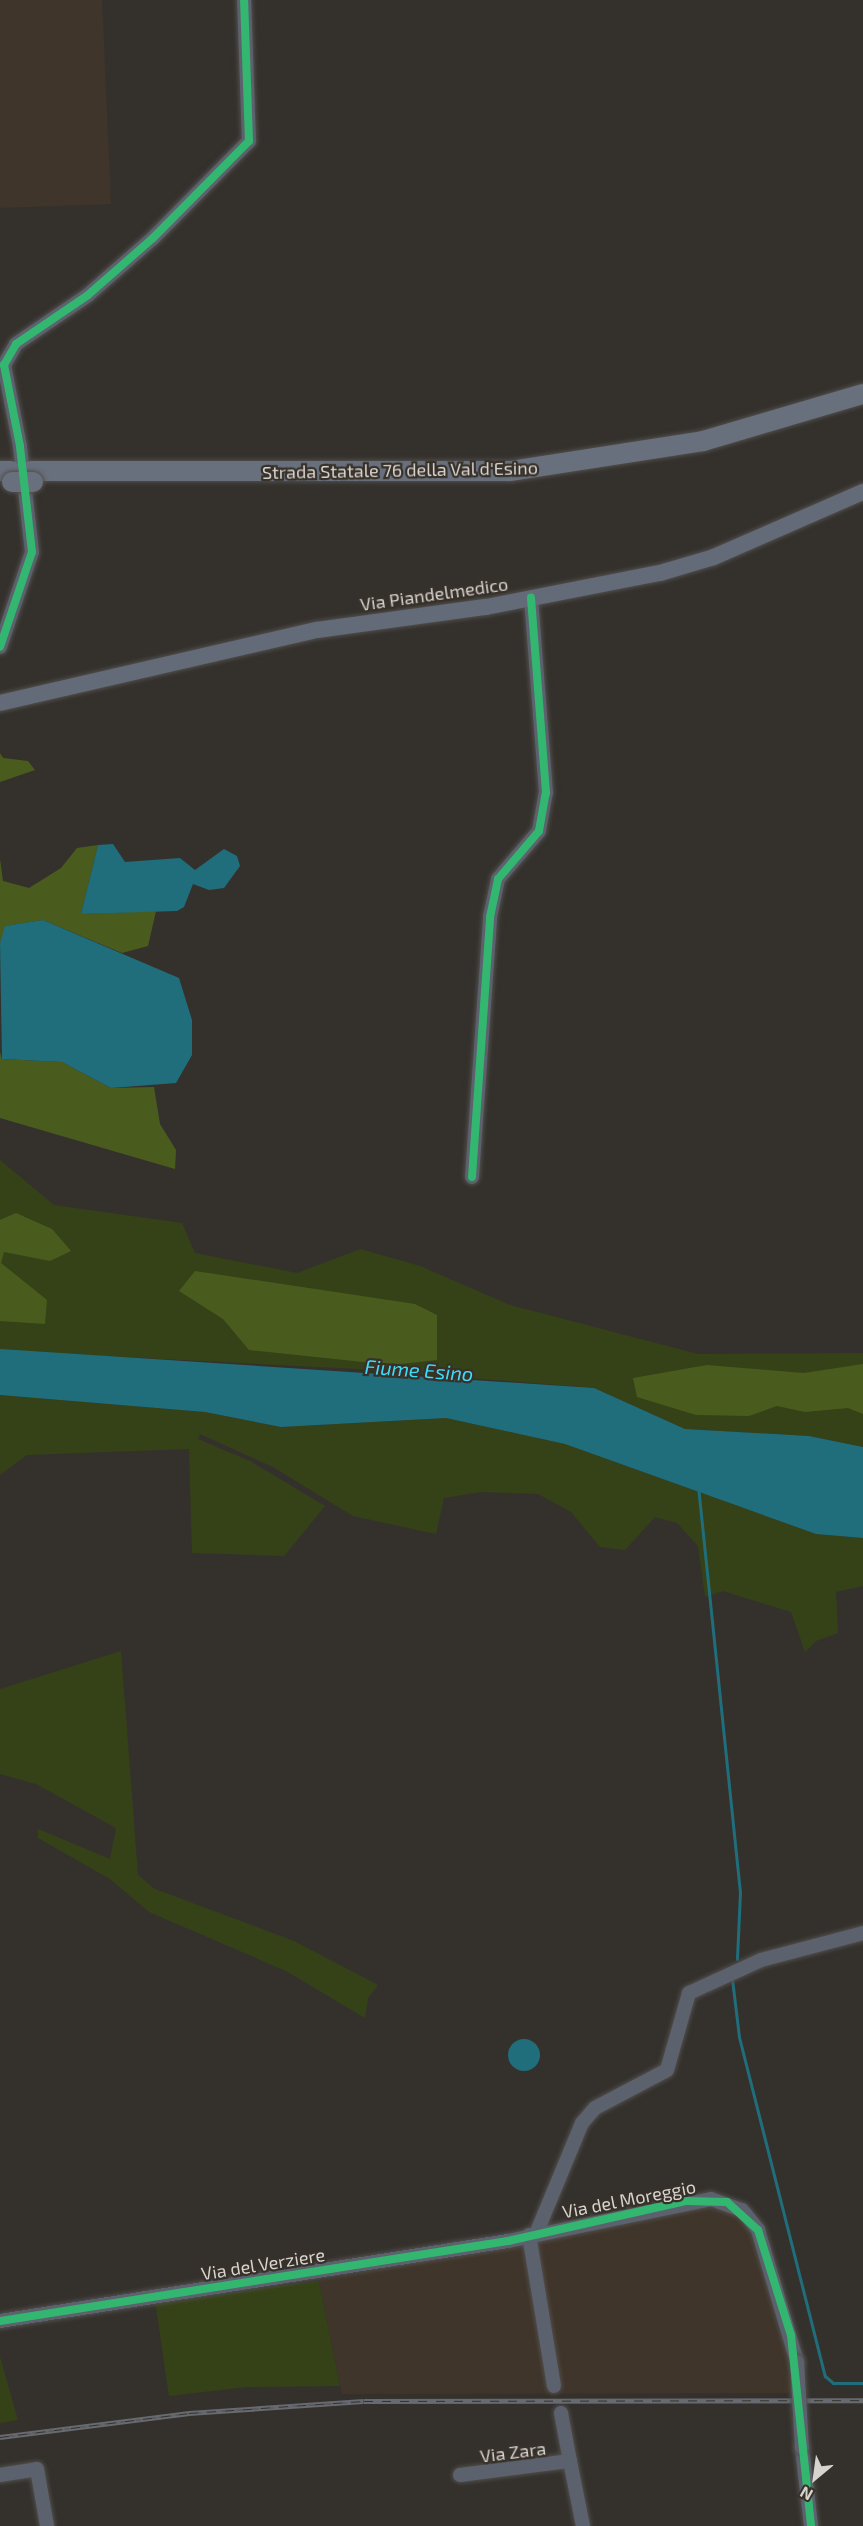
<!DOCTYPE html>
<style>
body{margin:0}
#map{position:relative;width:863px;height:2526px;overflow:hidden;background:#34312d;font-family:"Exo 2",sans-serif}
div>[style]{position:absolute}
.built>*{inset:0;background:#3f352a}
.green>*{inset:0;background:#354217}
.forest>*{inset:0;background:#4a5c1d}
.water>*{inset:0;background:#206e7c}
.round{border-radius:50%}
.stream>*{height:3px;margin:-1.5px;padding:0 1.5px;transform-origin:1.5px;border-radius:1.5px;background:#206e7c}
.roads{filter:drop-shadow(0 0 2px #514e4b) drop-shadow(0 0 2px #514e4b)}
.minor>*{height:14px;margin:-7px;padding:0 7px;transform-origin:7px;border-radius:7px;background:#5c616e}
.major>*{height:16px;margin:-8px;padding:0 8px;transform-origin:8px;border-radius:8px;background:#636a78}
.highway>*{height:20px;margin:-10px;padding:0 10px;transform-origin:10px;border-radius:10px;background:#69707d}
.rail>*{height:5px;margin-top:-2.5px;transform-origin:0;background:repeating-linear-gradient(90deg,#37312a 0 9px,#676a70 0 18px);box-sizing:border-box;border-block:2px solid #676a70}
.bridges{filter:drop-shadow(0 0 2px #514e4b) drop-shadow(0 0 2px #514e4b)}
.minor-bridge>*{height:14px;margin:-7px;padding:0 7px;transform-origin:7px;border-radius:7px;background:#5c616e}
.highway-bridge>*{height:20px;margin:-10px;padding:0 10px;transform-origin:10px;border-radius:10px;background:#69707d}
.cycleway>*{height:8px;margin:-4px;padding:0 4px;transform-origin:4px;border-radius:4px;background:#33b770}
span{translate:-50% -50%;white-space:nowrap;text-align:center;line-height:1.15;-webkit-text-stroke:4.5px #37312a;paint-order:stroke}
.street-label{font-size:18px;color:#d7d3cf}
.water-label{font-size:20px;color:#3fdcfa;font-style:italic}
.north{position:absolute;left:785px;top:2448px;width:60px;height:60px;-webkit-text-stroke:4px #37312a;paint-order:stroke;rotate:209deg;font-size:16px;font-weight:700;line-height:24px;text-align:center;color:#d7d3cf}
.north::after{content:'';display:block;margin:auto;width:21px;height:27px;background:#d7d3cf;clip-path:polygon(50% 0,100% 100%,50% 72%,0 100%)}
</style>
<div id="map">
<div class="built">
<div style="clip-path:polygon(0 0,102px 0,111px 204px,0 208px)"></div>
<div style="clip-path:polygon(697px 2204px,738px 2213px,751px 2231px,789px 2353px,792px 2393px,342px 2394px,319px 2281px)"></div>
</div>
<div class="green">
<div style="clip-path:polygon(0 1160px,54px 1205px,182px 1223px,195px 1253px,297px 1273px,360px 1249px,420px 1266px,510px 1305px,698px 1354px,863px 1353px,863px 1447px,809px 1436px,685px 1429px,594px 1388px,358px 1369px,4px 1351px,0 1349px)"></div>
<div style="clip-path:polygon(0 1395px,205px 1412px,281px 1427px,446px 1418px,565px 1444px,816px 1534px,863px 1538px,863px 1586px,836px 1592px,838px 1633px,816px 1641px,805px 1652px,791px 1612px,723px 1591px,705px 1597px,698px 1546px,677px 1523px,655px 1517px,625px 1550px,600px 1547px,571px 1512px,538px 1494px,481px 1492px,444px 1498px,436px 1534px,353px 1516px,273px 1467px,200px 1434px,198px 1439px,250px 1461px,325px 1506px,284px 1556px,192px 1553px,189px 1449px,27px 1455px,0 1475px)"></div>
<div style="clip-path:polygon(121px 1651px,138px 1875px,155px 1889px,294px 1941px,378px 1985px,368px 1998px,365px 2018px,286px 1971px,149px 1912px,110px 1879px,38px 1838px,38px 1829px,110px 1859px,116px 1828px,36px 1784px,0 1774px,0 1689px)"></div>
<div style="clip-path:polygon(319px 2281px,340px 2386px,246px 2387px,169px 2396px,155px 2301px)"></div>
<div style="clip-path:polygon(0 2357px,18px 2420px,0 2423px)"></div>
</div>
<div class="forest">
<div style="clip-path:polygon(0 753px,3px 758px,28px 761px,35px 770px,0 782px)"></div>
<div style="clip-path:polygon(98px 845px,81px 914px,156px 911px,148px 946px,122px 953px,43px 920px,6px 926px,0 943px,0 859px,3px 881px,29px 888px,61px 868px,77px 848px)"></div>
<div style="clip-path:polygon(0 1052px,2px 1059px,62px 1062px,111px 1088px,154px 1087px,160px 1124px,176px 1150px,175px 1169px,0 1118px)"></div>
<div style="clip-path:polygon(16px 1213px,52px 1229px,71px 1251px,50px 1261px,4px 1252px,1px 1263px,47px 1300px,45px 1324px,0 1321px,0 1220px)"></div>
<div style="clip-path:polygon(195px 1271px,415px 1304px,437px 1315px,437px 1360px,392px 1365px,249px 1350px,223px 1319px,179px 1291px)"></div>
<div style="clip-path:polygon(863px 1364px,863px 1414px,848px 1408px,805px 1412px,777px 1406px,749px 1416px,696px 1415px,637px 1397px,633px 1378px,707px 1365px,804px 1373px)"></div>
</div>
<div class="water">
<div style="clip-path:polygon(113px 844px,125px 862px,180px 858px,195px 870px,224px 849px,237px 856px,240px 866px,224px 888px,209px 890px,193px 884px,184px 907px,177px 911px,81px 914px,98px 845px)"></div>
<div style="clip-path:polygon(43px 920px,179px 978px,192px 1020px,192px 1055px,176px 1083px,111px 1088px,62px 1062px,2px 1059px,0 943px,5px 926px)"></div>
<div style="clip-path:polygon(0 1349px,594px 1388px,685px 1429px,809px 1436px,863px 1447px,863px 1538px,816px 1534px,565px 1444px,446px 1418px,281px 1427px,205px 1412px,0 1395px)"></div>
<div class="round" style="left:508px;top:2039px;width:32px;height:32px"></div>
</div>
<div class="stream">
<div style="left:698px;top:1486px;width:408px;rotate:84.1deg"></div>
<div style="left:740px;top:1892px;width:67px;rotate:92.6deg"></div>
<div style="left:732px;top:1979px;width:58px;rotate:83.1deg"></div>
<div style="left:739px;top:2037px;width:350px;rotate:75.8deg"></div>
<div style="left:825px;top:2376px;width:11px;rotate:41deg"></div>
<div style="left:833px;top:2383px;width:30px"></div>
</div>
<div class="roads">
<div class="minor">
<div style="left:0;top:647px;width:100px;rotate:-71.4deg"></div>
<div style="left:32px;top:552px;width:107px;rotate:-96.5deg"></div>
<div style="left:20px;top:446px;width:83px;rotate:-101.2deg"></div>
<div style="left:4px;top:365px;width:24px;rotate:-60deg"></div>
<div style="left:16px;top:344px;width:87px;rotate:-34.2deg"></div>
<div style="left:88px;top:295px;width:86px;rotate:-41.2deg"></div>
<div style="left:153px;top:238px;width:136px;rotate:-45.3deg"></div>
<div style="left:249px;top:141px;width:141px;rotate:-92deg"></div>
<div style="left:472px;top:1177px;width:261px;rotate:-86deg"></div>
<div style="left:490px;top:917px;width:39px;rotate:-78deg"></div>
<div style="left:498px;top:879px;width:63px;rotate:-49.5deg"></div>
<div style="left:539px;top:831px;width:39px;rotate:-80deg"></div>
<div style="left:546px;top:793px;width:196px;rotate:-94.4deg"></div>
<div style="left:536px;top:2234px;width:120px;rotate:-67.5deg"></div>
<div style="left:582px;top:2123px;width:20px;rotate:-49deg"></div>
<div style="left:595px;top:2108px;width:81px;rotate:-27.8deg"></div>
<div style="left:667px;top:2070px;width:80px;rotate:-74.1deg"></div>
<div style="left:689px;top:1993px;width:79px;rotate:-24.6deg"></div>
<div style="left:761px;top:1960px;width:106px;rotate:-14.8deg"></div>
<div style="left:529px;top:2235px;width:153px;rotate:80.6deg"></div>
<div style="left:0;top:2321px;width:514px;rotate:-8.95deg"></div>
<div style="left:508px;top:2241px;width:207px;rotate:-11.7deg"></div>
<div style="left:711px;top:2199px;width:33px;rotate:20deg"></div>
<div style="left:742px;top:2210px;width:26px;rotate:51deg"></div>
<div style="left:758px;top:2230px;width:138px;rotate:73.5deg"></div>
<div style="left:561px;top:2413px;width:49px;rotate:79.4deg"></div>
<div style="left:802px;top:2448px;width:79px;rotate:83.4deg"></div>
<div style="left:0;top:2475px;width:37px;rotate:-9deg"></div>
<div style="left:37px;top:2469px;width:58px;rotate:80deg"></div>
<div style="left:460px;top:2475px;width:111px;rotate:-7.3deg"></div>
<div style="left:570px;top:2461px;width:66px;rotate:78.7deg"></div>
</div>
<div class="major">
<div style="left:0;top:703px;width:325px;rotate:-13deg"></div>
<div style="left:317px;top:630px;width:171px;rotate:-7.8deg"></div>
<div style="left:486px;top:607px;width:177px;rotate:-11.1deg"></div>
<div style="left:660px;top:573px;width:56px;rotate:-16.5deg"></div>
<div style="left:714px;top:557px;width:163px;rotate:-23.6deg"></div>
</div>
<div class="highway">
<div style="left:0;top:471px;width:11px"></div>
<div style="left:31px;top:471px;width:479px"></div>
<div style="left:510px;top:471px;width:195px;rotate:-8.8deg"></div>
<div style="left:703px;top:441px;width:167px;rotate:-16.4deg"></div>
</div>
</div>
<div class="rail">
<div style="left:0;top:2437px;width:191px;rotate:-7.2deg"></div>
<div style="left:189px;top:2413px;width:175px;rotate:-3.9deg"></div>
<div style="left:364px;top:2401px;width:499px;rotate:-0.1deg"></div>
</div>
<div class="bridges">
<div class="minor-bridge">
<div style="left:797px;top:2362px;width:86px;rotate:86.7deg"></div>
</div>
<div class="highway-bridge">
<div style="left:12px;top:482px;width:21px"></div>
</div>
</div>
<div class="cycleway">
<div style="left:0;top:647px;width:100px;rotate:-71.4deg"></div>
<div style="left:32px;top:552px;width:107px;rotate:-96.5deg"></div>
<div style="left:20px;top:446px;width:83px;rotate:-101.2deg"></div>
<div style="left:4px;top:365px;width:24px;rotate:-60deg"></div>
<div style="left:16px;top:344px;width:87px;rotate:-34.2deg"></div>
<div style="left:88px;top:295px;width:86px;rotate:-41.2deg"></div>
<div style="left:153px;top:238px;width:136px;rotate:-45.3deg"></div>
<div style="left:249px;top:141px;width:141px;rotate:-92deg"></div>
<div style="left:472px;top:1177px;width:261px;rotate:-86deg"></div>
<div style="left:490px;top:917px;width:39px;rotate:-78deg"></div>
<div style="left:498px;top:879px;width:63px;rotate:-49.5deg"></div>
<div style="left:539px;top:831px;width:39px;rotate:-80deg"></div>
<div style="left:546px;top:793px;width:196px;rotate:-94.4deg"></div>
<div style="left:0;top:2321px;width:514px;rotate:-8.95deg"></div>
<div style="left:508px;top:2241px;width:182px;rotate:-12.7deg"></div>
<div style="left:686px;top:2201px;width:41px;rotate:1.4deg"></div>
<div style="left:727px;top:2202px;width:42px;rotate:42.1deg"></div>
<div style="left:758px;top:2230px;width:110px;rotate:72.6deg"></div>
<div style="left:791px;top:2335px;width:192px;rotate:84deg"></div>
</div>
<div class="street-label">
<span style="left:400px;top:470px;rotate:-1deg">Strada Statale 76 della Val d'Esino</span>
<span style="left:434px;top:594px;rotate:-8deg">Via Piandelmedico</span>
<span style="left:629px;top:2199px;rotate:-11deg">Via del Moreggio</span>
<span style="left:263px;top:2264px;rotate:-9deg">Via del Verziere</span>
<span style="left:513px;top:2452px;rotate:-7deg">Via Zara</span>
</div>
<div class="water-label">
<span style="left:419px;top:1370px;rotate:4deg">Fiume Esino</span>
</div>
<div class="north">N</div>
</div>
